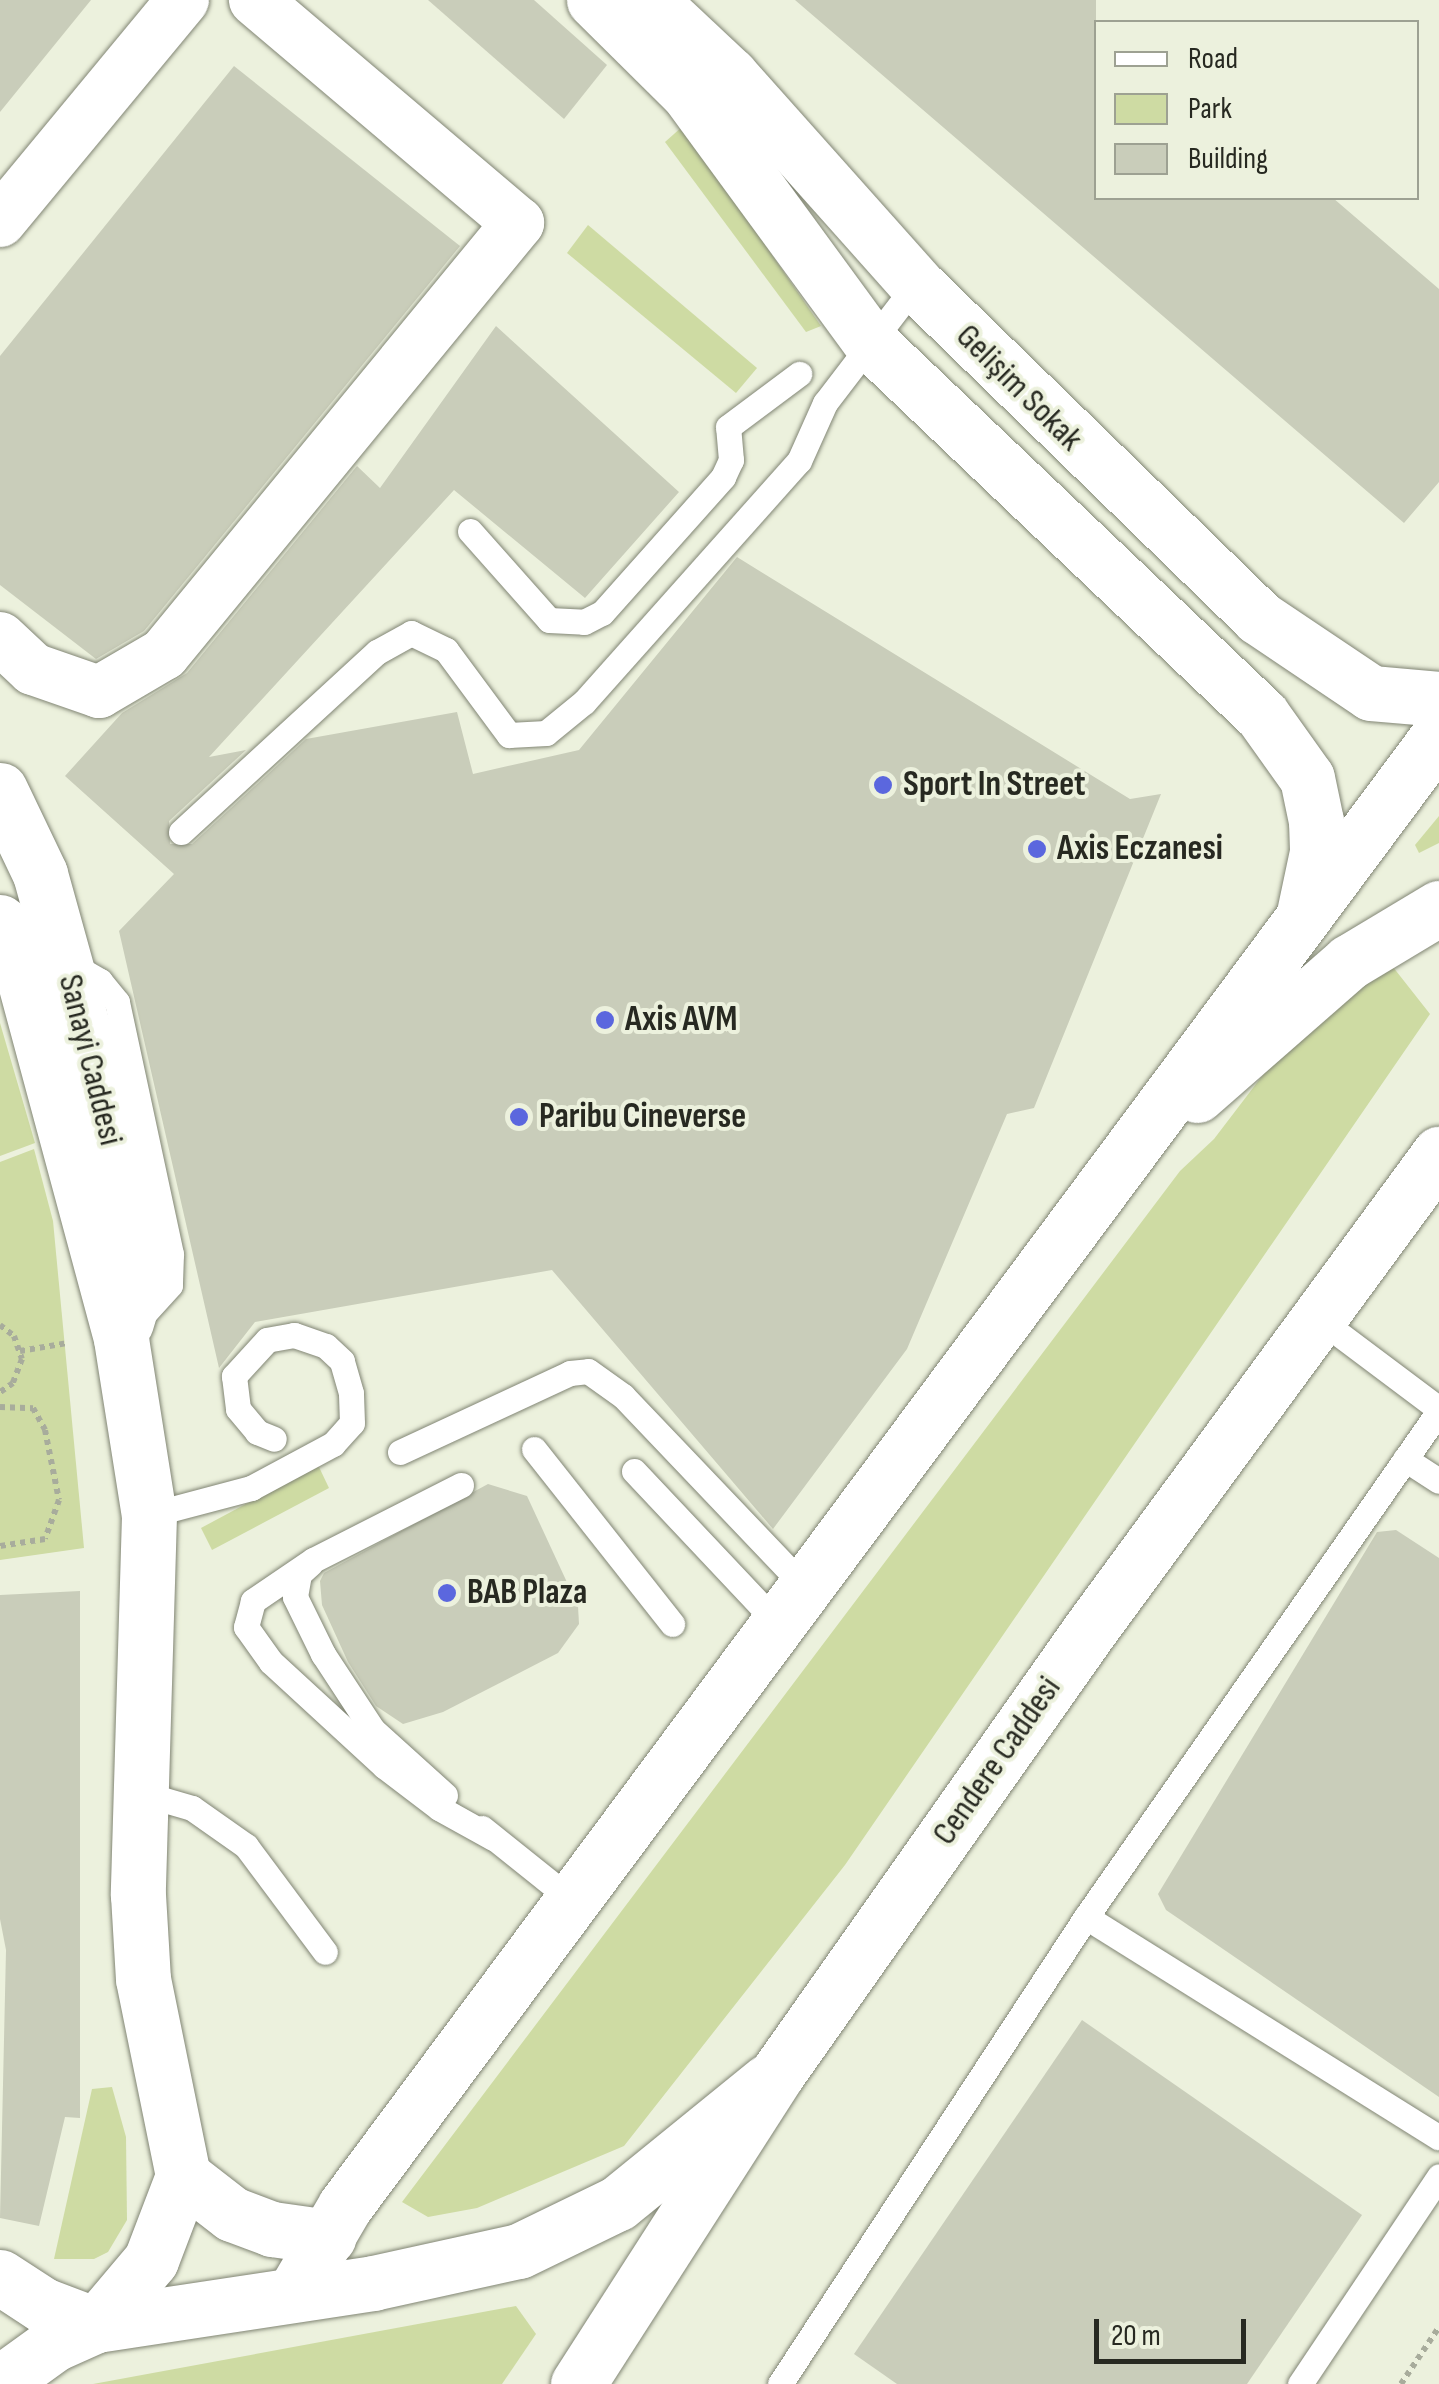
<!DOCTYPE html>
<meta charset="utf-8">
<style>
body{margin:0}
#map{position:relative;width:1439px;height:2384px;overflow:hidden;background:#ecf1dd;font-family:"Sofia Sans Condensed",sans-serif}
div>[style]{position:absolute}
.green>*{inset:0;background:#cedba3}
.building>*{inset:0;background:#c9cdba}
.path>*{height:6px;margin-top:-3px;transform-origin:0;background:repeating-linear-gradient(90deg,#a8ac9c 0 5px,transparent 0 10px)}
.roads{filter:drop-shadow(0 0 2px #818574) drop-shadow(0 0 2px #818574)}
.lane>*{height:25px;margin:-12.5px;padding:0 12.5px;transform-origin:12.5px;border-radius:12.5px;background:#fff}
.street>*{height:52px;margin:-26px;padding:0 26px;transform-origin:26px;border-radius:26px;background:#fff}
.secondary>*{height:55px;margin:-27.5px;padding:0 27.5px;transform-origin:27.5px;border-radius:27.5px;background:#fff}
.primary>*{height:55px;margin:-27.5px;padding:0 27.5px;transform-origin:27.5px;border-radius:27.5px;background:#fff}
.dots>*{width:28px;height:28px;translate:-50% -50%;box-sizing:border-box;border:5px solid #ecf1dd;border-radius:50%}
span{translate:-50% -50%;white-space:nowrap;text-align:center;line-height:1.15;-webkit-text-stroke:8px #ecf1dd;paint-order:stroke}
.street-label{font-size:35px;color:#272921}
.poi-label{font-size:35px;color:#272921;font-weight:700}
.left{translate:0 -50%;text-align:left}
.legend{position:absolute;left:1094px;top:20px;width:325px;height:180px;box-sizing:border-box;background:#ecf1dd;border:2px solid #9da192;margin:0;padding:12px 18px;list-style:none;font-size:30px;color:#272921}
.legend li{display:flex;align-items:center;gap:20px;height:50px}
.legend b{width:50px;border:2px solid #9da192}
.scale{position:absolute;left:1094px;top:2319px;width:152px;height:45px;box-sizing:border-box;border:5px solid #272921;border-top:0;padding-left:12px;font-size:30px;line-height:35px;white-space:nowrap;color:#272921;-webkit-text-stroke:8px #ecf1dd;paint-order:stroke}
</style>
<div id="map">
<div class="green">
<div style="clip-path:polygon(683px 126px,821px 326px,806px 332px,665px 142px)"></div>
<div style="clip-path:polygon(588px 225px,757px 368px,736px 393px,567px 253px)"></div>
<div style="clip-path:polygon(1439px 816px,1439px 843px,1419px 853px,1415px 845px)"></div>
<div style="clip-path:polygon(1393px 967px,1430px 1014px,845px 1865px,624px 2146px,477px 2208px,428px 2217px,402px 2202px,1180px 1171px,1214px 1139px,1295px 1033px,1338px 996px)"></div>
<div style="clip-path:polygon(0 1023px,35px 1143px,0 1156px)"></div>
<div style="clip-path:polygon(34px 1149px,53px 1221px,84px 1548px,0 1560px,0 1162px)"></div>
<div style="clip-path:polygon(318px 1465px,329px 1488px,212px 1550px,201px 1528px)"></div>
<div style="clip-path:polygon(112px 2087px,126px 2137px,127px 2220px,108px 2252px,94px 2259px,54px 2259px,92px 2089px)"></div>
<div style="clip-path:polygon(516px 2306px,536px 2334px,502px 2384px,93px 2384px)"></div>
</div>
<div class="building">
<div style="clip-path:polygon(0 0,91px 0,0 112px)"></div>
<div style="clip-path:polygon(428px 0,534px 0,607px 65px,564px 119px)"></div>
<div style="clip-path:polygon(795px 0,1096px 0,1096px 198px,1333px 198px,1439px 289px,1439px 482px,1404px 523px)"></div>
<div style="clip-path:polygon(234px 66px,460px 246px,144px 631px,96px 659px,0 585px,0 356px)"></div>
<div style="clip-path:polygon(496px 326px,679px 492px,585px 598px,454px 490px,209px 757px,246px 750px,169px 821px,170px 844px,192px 844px,306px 739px,457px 712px,473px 774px,579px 750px,737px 557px,1130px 799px,1161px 794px,1034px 1108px,1007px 1114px,907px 1349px,773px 1529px,552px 1270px,255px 1322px,219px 1368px,119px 931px,174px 874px,65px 776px,122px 713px,187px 673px,357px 466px,380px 488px)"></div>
<div style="clip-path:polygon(488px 1484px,527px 1496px,578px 1606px,579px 1624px,558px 1653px,443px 1712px,403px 1724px,376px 1706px,348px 1662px,322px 1605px,320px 1581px,324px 1573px)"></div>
<div style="clip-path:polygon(1396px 1530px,1439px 1558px,1439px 2097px,1166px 1910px,1158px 1894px,1377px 1532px)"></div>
<div style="clip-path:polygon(80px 1591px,80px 2118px,65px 2117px,39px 2226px,0 2218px,6px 1950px,0 1919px,0 1595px)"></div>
<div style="clip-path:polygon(1082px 2020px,1362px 2215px,1247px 2384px,897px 2384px,854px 2354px)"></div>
</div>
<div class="path">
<div style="left:0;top:1325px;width:18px;rotate:38deg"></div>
<div style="left:14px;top:1336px;width:24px;rotate:71deg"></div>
<div style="left:22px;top:1359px;width:26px;rotate:111deg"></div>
<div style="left:13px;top:1383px;width:16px;rotate:145deg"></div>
<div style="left:20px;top:1351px;width:49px;rotate:-9.5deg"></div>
<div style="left:0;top:1407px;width:33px;rotate:2deg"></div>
<div style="left:33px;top:1408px;width:25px;rotate:61deg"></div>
<div style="left:45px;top:1430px;width:71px;rotate:78.7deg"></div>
<div style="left:59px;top:1500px;width:41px;rotate:109.7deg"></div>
<div style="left:45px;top:1539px;width:46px;rotate:171.2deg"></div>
<div style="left:1401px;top:2384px;width:69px;rotate:-56.3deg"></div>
</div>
<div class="roads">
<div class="lane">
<div style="left:470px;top:531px;width:119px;rotate:48.4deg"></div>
<div style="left:549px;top:620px;width:35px;rotate:3deg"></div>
<div style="left:584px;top:622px;width:20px;rotate:-27deg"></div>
<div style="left:602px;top:613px;width:182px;rotate:-48.3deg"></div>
<div style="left:723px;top:477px;width:19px;rotate:-65deg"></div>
<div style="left:731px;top:460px;width:33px;rotate:-95deg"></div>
<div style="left:728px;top:427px;width:89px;rotate:-36.7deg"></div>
<div style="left:181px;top:832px;width:266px;rotate:-42.6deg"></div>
<div style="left:377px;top:652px;width:39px;rotate:-29deg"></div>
<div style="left:411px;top:633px;width:39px;rotate:26deg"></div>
<div style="left:446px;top:650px;width:106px;rotate:53.5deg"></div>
<div style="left:509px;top:735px;width:37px;rotate:-3deg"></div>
<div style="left:546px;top:733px;width:49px;rotate:-39.2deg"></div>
<div style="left:584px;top:702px;width:323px;rotate:-48.3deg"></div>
<div style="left:799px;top:461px;width:64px;rotate:-65.9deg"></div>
<div style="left:825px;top:403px;width:150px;rotate:-52.6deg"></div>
<div style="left:69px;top:963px;width:36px;rotate:30deg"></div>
<div style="left:100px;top:981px;width:27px;rotate:51deg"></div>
<div style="left:117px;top:1002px;width:258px;rotate:77.9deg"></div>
<div style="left:171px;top:1254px;width:31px;rotate:92deg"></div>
<div style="left:170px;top:1285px;width:43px;rotate:132.2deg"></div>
<div style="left:1319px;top:1319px;width:150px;rotate:36.9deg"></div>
<div style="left:534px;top:1449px;width:223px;rotate:51.7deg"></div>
<div style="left:400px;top:1452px;width:187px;rotate:-24.9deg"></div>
<div style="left:570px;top:1373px;width:18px;rotate:-6deg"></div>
<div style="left:588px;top:1371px;width:43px;rotate:35.5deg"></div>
<div style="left:623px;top:1396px;width:262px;rotate:46.4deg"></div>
<div style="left:1405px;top:1459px;width:40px;rotate:32.9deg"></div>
<div style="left:634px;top:1471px;width:209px;rotate:46.7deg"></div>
<div style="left:461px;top:1485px;width:166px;rotate:153.1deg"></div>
<div style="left:313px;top:1560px;width:73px;rotate:145.7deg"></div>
<div style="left:253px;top:1601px;width:27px;rotate:105deg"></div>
<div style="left:246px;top:1627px;width:43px;rotate:54.5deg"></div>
<div style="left:271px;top:1662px;width:154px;rotate:42.6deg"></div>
<div style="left:384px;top:1766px;width:69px;rotate:37.4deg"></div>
<div style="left:439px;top:1808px;width:62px;rotate:29.1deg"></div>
<div style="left:149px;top:1515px;width:106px;rotate:-14.8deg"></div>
<div style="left:251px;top:1488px;width:93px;rotate:-28.2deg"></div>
<div style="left:333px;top:1444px;width:28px;rotate:-48deg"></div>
<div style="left:352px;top:1423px;width:30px;rotate:-92deg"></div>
<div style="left:351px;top:1393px;width:33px;rotate:-106deg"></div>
<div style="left:342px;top:1361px;width:22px;rotate:-137deg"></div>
<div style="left:326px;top:1346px;width:34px;rotate:-161deg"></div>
<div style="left:294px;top:1335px;width:27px;rotate:170deg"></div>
<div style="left:267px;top:1340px;width:49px;rotate:132.5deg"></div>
<div style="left:234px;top:1376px;width:33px;rotate:83deg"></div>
<div style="left:238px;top:1409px;width:30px;rotate:50deg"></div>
<div style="left:257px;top:1432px;width:18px;rotate:22deg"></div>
<div style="left:310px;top:1564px;width:15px;rotate:138deg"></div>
<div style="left:299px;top:1574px;width:23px;rotate:100deg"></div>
<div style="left:295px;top:1597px;width:64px;rotate:63.8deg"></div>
<div style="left:323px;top:1654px;width:91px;rotate:56.7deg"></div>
<div style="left:373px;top:1730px;width:97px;rotate:42.1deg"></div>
<div style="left:144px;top:1794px;width:50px;rotate:16.3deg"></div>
<div style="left:192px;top:1808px;width:66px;rotate:35.1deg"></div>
<div style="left:246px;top:1846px;width:132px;rotate:53.3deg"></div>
<div style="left:482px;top:1828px;width:115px;rotate:38.7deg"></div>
<div style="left:1086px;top:1917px;width:416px;rotate:32deg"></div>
<div style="left:780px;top:2384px;width:558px;rotate:-56.77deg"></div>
<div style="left:1086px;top:1917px;width:617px;rotate:-55.1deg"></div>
<div style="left:1300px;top:2384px;width:250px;rotate:-56.2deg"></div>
</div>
<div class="street">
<div style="left:0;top:221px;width:287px;rotate:-50.4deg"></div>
<div style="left:0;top:638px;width:45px;rotate:43.2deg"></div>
<div style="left:33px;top:669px;width:70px;rotate:19.2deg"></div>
<div style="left:99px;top:692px;width:75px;rotate:-30.3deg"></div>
<div style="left:164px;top:654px;width:558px;rotate:-50.6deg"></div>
<div style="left:518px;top:223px;width:345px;rotate:-139.7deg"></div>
</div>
<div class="secondary">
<div style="left:594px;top:0;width:132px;rotate:44.7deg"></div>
<div style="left:688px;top:93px;width:311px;rotate:53.8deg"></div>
<div style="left:872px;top:344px;width:538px;rotate:43.57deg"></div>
<div style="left:1262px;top:715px;width:77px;rotate:54.5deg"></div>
<div style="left:1307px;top:778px;width:44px;rotate:78.2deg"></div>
<div style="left:1316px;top:821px;width:31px;rotate:88deg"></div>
<div style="left:1317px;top:852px;width:62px;rotate:102deg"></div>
<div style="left:650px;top:0;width:110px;rotate:43.2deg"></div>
<div style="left:730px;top:75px;width:280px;rotate:48.3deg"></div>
<div style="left:916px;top:284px;width:477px;rotate:44.2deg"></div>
<div style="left:1258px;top:617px;width:136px;rotate:33.9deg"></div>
<div style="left:1371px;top:693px;width:68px;rotate:5deg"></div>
<div style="left:0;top:790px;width:93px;rotate:64.5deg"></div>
<div style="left:40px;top:874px;width:198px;rotate:74.5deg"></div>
<div style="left:93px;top:1065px;width:222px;rotate:78.3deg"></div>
<div style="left:138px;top:1282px;width:42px;rotate:106.7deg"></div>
<div style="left:0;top:922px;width:58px;rotate:66.5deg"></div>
<div style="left:23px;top:975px;width:377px;rotate:74.9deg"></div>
<div style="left:121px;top:1339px;width:178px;rotate:81deg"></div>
<div style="left:149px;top:1515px;width:380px;rotate:91.7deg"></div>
<div style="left:138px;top:1895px;width:84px;rotate:86.6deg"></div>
<div style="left:143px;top:1979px;width:201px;rotate:78.5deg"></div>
<div style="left:183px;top:2176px;width:90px;rotate:110.9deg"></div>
<div style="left:151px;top:2260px;width:85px;rotate:130.2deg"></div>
<div style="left:0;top:2277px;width:51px;rotate:33.1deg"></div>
<div style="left:43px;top:2305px;width:57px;rotate:20.7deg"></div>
<div style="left:0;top:2383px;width:67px;rotate:-35.8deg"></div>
<div style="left:54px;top:2344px;width:46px;rotate:-24.3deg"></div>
<div style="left:96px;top:2325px;width:280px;rotate:-8.6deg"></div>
<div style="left:373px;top:2283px;width:149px;rotate:-12.4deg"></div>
<div style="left:519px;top:2251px;width:110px;rotate:-25.9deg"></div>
<div style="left:618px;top:2203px;width:192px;rotate:-39.1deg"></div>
</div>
<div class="primary">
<div style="left:1197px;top:1095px;width:202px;rotate:-41.2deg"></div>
<div style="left:1349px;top:962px;width:105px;rotate:-31deg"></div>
<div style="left:183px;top:2176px;width:62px;rotate:37.8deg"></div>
<div style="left:232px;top:2214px;width:43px;rotate:20.6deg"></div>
<div style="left:272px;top:2229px;width:57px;rotate:8.1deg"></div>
<div style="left:294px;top:2293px;width:101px;rotate:-59.6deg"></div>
<div style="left:345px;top:2206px;width:1833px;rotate:-53.36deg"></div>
<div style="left:578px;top:2384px;width:368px;rotate:-57.3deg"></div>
<div style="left:777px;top:2074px;width:542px;rotate:-54.84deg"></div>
<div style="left:1089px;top:1631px;width:592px;rotate:-53.73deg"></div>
</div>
</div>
<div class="dots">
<div style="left:883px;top:785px;background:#5b67de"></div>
<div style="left:1037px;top:849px;background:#5b67de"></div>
<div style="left:605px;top:1020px;background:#5b67de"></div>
<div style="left:519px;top:1117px;background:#5b67de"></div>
<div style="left:447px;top:1593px;background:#5b67de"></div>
</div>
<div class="street-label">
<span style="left:1019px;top:388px;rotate:45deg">Gelişim Sokak</span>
<span style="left:90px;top:1060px;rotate:76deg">Sanayi Caddesi</span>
<span style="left:997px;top:1761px;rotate:-55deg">Cendere Caddesi</span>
</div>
<div class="poi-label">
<span class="left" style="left:903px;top:785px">Sport In Street</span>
<span class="left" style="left:1057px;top:849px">Axis Eczanesi</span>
<span class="left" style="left:625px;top:1020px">Axis AVM</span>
<span class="left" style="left:539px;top:1117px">Paribu Cineverse</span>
<span class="left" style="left:467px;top:1593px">BAB Plaza</span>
</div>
<ul class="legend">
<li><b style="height:12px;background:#fff"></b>Road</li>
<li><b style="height:28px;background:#cedba3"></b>Park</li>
<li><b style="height:28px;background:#c9cdba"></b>Building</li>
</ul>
<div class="scale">20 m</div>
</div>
